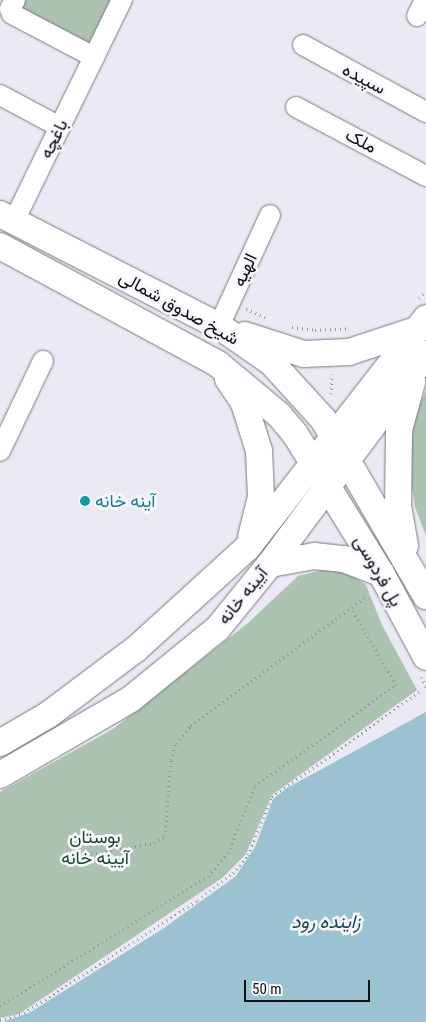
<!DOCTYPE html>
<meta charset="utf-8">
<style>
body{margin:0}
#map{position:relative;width:426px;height:1022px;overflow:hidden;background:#ebeaf4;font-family:"Roboto Condensed",Vazirmatn,sans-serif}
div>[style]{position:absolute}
.green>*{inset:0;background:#acc3b1}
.water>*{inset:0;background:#9bc2d0}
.path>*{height:3px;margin-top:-1.5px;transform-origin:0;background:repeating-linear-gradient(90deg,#95949c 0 1px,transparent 0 5px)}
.roads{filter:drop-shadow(0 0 1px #7b7983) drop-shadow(0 0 1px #7b7983)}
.minor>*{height:20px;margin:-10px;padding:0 10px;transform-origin:10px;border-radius:10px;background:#fff}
.major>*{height:26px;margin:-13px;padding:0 13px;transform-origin:13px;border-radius:13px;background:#fff}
.dots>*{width:14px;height:14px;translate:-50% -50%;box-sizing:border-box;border:2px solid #f8f7fe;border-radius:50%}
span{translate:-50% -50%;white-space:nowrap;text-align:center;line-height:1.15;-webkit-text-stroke:5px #f8f7fe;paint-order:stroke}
.street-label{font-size:18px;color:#100f13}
.culture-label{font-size:18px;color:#0d838f}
.left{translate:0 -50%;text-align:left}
.park-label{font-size:18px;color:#164829}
.water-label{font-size:19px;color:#134a5a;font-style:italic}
.scale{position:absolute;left:244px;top:980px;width:126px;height:22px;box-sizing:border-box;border:2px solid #100f13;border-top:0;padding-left:6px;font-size:15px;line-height:18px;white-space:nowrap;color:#100f13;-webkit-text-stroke:4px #f8f7fe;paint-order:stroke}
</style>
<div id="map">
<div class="green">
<div style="clip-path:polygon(23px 0,117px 0,92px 51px,17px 12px)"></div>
<div style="clip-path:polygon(426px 390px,426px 536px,415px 507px,409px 469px,414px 418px)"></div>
<div style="clip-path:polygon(326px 569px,347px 572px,366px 585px,382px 625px,417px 690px,272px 795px,246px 854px,222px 878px,19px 1014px,0 1018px,0 792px,113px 729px,248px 623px,298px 576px)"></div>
</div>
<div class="water">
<div style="clip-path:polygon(426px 712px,426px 1022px,2px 1022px,29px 1013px,164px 928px,236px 876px,255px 847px,273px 799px,287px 788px)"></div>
</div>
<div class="path">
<div style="left:419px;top:298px;width:9px;rotate:-41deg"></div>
<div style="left:246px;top:309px;width:21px;rotate:23deg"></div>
<div style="left:292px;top:327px;width:23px;rotate:7deg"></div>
<div style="left:315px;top:330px;width:33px;rotate:-3deg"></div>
<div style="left:331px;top:394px;width:20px;rotate:-87deg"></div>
<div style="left:421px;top:677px;width:11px;rotate:63deg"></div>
<div style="left:76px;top:856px;width:79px;rotate:-9.5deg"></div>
<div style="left:154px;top:843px;width:13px;rotate:-32deg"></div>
<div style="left:165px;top:836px;width:76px;rotate:-85.5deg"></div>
<div style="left:171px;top:760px;width:18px;rotate:-74deg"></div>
<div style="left:176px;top:743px;width:23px;rotate:-49deg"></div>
<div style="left:191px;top:726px;width:219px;rotate:-36.5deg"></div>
<div style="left:0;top:1006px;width:245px;rotate:-32deg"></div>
<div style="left:208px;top:876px;width:30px;rotate:-49deg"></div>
<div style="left:228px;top:853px;width:72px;rotate:-68.1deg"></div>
<div style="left:255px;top:786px;width:173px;rotate:-35.6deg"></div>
<div style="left:396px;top:685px;width:89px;rotate:-120.3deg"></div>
<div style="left:0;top:1020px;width:25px;rotate:-16deg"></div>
<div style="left:24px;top:1013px;width:207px;rotate:-33deg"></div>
<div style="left:198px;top:900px;width:44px;rotate:-37.6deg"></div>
<div style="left:233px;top:873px;width:23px;rotate:-50deg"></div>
<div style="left:248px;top:855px;width:63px;rotate:-67.5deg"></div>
<div style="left:272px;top:797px;width:184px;rotate:-35.5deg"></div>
</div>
<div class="roads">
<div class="minor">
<div style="left:15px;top:0;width:10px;rotate:119deg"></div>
<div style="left:10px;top:9px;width:5px;rotate:68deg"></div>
<div style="left:12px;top:14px;width:93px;rotate:27.7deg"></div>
<div style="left:417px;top:16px;width:18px;rotate:-63deg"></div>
<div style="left:303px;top:45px;width:140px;rotate:28.6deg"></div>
<div style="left:0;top:95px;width:68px;rotate:28.1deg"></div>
<div style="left:296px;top:107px;width:147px;rotate:28deg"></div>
<div style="left:14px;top:221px;width:246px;rotate:-64deg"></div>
<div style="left:219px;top:326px;width:122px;rotate:-65.3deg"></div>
<div style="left:0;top:451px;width:100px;rotate:-64.5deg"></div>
</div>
<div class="major">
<div style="left:0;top:214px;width:246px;rotate:27.1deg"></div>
<div style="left:219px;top:326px;width:65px;rotate:34.9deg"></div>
<div style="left:272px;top:363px;width:76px;rotate:47.7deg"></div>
<div style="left:323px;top:419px;width:205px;rotate:59.8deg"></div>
<div style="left:0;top:246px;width:248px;rotate:28.4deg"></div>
<div style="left:218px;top:364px;width:80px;rotate:39.9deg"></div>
<div style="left:279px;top:415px;width:25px;rotate:50deg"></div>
<div style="left:295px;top:434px;width:163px;rotate:58.3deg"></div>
<div style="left:381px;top:573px;width:95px;rotate:61.8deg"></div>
<div style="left:245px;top:335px;width:62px;rotate:17.9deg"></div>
<div style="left:304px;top:354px;width:45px;rotate:-2.5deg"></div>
<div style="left:349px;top:352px;width:71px;rotate:-18.2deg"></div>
<div style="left:228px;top:379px;width:29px;rotate:56deg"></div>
<div style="left:244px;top:403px;width:50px;rotate:72.6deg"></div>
<div style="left:259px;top:451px;width:46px;rotate:87.5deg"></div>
<div style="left:261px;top:497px;width:41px;rotate:104deg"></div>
<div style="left:405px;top:546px;width:42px;rotate:-99.7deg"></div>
<div style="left:398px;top:505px;width:75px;rotate:-89.2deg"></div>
<div style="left:399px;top:430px;width:50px;rotate:-74.8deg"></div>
<div style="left:270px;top:564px;width:45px;rotate:-10.3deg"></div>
<div style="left:314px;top:556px;width:30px;rotate:6deg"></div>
<div style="left:344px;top:559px;width:40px;rotate:21deg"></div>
<div style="left:0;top:743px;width:56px;rotate:-30.3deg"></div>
<div style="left:48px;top:715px;width:110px;rotate:-36.9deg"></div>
<div style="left:136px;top:649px;width:151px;rotate:-42.3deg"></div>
<div style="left:248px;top:547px;width:290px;rotate:-52.1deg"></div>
<div style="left:0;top:775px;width:151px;rotate:-30.1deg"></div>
<div style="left:131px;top:699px;width:112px;rotate:-39.2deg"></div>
<div style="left:218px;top:628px;width:82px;rotate:-50.9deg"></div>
<div style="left:270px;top:564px;width:262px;rotate:-53.4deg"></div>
</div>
</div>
<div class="dots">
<div style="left:85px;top:501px;background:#0f9aa8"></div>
</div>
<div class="street-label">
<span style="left:364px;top:79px;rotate:28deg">سپیده</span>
<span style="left:54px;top:139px;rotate:-64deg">باغچه</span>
<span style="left:361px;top:141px;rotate:28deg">ملک</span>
<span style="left:245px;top:270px;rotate:-65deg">الهیه</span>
<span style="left:179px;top:308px;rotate:29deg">شیخ صدوق شمالی</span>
<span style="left:378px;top:571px;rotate:60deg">پل فردوسی</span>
<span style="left:243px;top:596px;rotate:-51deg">آیینه خانه</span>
</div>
<div class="culture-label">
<span class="left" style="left:95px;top:501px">آینه خانه</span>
</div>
<div class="park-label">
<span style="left:95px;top:848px">بوستان<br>آیینه خانه</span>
</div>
<div class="water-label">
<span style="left:326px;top:922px">زاینده رود</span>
</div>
<div class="scale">50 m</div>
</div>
